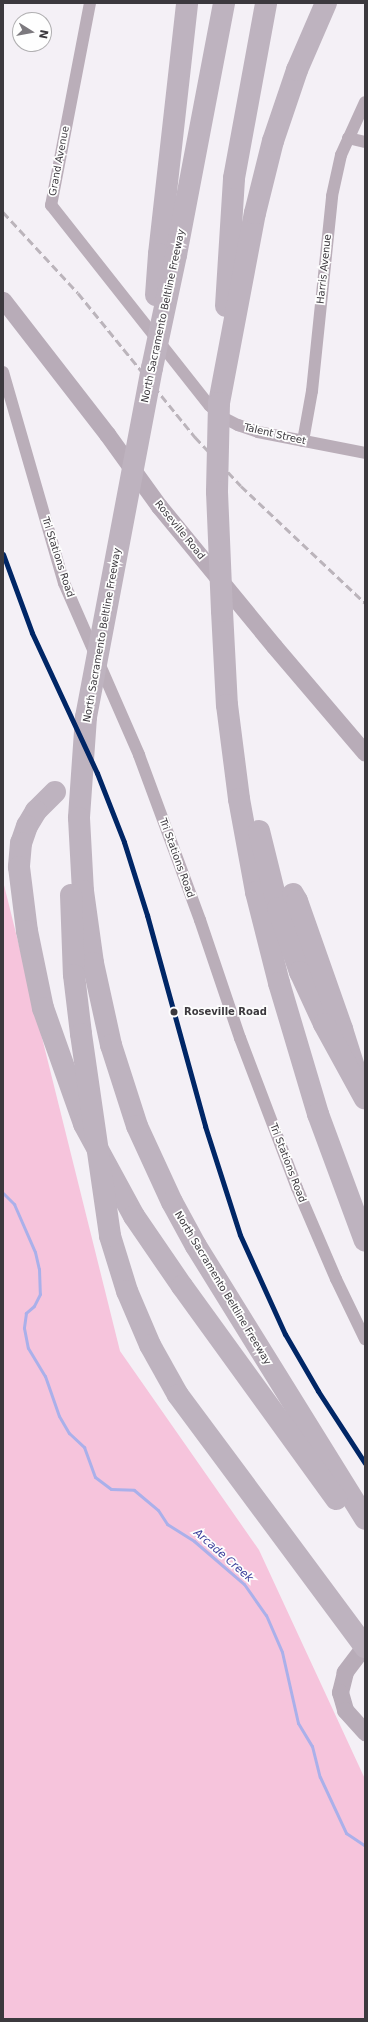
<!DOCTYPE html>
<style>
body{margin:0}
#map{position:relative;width:368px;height:2022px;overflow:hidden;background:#f4f0f6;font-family:"DejaVu Sans",sans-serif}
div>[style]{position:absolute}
.green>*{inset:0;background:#f6c4dc}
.stream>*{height:3px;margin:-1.5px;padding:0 1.5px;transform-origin:1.5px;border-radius:1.5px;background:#aab0ea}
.street>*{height:12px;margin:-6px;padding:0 6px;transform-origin:6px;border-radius:6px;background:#baaeb9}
.secondary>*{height:17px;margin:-8.5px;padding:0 8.5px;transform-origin:8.5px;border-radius:8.5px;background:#b8acb8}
.highway>*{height:22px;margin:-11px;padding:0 11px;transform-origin:11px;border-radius:11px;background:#beb3bf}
.rail>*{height:3px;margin-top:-1.5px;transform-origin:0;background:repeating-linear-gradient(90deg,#bbb4bb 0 8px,transparent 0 12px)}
.highway-bridge>*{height:22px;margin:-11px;padding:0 11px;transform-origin:11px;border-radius:11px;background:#beb3bf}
.rail-1>*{height:5px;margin:-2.5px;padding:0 2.5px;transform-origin:2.5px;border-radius:2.5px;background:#002666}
.dots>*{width:11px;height:11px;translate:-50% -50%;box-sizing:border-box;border:2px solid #fefefe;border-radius:50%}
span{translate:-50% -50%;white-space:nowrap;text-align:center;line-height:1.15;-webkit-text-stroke:3.5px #fefefe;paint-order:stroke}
.street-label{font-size:10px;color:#3c393e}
.stop-label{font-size:10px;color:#3c393e;font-weight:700}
.left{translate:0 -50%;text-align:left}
.water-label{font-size:11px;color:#3b3e9b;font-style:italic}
.frame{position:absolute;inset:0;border:4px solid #3c393e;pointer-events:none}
.north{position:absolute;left:12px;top:12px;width:40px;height:40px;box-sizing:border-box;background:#fefefe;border:1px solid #b0afb1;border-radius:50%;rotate:101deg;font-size:11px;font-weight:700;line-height:16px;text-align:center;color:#3c393e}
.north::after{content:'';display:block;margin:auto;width:14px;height:18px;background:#7c797e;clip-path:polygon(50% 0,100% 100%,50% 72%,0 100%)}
</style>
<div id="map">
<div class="green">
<div style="clip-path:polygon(3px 881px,120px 1351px,259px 1550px,365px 1779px,365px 2019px,3px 2019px)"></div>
</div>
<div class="stream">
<div style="left:3px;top:1193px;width:16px;rotate:45deg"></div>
<div style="left:14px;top:1204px;width:52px;rotate:66.4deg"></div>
<div style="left:35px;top:1252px;width:17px;rotate:77deg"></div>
<div style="left:39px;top:1269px;width:25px;rotate:88deg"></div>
<div style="left:40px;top:1294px;width:13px;rotate:117deg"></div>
<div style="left:34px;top:1306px;width:11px;rotate:139deg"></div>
<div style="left:26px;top:1313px;width:15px;rotate:98deg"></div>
<div style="left:24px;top:1328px;width:20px;rotate:79deg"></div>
<div style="left:28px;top:1348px;width:33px;rotate:59deg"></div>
<div style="left:45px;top:1376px;width:42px;rotate:70.7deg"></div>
<div style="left:59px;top:1416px;width:20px;rotate:60deg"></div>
<div style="left:69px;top:1433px;width:21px;rotate:43deg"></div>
<div style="left:84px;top:1447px;width:32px;rotate:70deg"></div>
<div style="left:95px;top:1477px;width:20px;rotate:37deg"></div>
<div style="left:111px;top:1489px;width:23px;rotate:2deg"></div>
<div style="left:134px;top:1490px;width:31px;rotate:40deg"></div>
<div style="left:158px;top:1510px;width:17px;rotate:57deg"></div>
<div style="left:167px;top:1524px;width:32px;rotate:32deg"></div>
<div style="left:194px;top:1541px;width:66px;rotate:40.7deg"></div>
<div style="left:244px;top:1584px;width:38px;rotate:55deg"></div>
<div style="left:266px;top:1615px;width:40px;rotate:66.6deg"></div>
<div style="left:282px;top:1652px;width:73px;rotate:77.3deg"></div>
<div style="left:298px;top:1723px;width:27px;rotate:59deg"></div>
<div style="left:312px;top:1746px;width:32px;rotate:76deg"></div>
<div style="left:320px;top:1777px;width:62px;rotate:65.1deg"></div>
<div style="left:346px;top:1833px;width:23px;rotate:34deg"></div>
</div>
<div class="street">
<div style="left:90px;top:3px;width:206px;rotate:100.9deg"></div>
<div style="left:51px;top:205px;width:256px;rotate:51.7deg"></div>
<div style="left:210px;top:406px;width:18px;rotate:41deg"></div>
<div style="left:224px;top:418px;width:16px;rotate:27deg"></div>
<div style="left:238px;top:425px;width:21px;rotate:19deg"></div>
<div style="left:258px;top:432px;width:109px;rotate:11.1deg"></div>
<div style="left:348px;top:138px;width:17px;rotate:13deg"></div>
<div style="left:3px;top:372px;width:220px;rotate:73.9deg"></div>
<div style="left:64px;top:583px;width:188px;rotate:66.4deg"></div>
<div style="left:139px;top:755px;width:176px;rotate:69.7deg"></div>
<div style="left:200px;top:920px;width:125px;rotate:71.3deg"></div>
<div style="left:240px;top:1038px;width:160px;rotate:69.2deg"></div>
<div style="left:297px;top:1188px;width:99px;rotate:66.8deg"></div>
<div style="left:336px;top:1279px;width:67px;rotate:64.2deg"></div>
<div style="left:303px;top:441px;width:51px;rotate:-79.8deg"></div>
<div style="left:312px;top:391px;width:196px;rotate:-84.1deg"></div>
<div style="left:332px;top:196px;width:42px;rotate:-77.6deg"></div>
<div style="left:341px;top:155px;width:58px;rotate:-65.6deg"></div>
</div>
<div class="secondary">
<div style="left:3px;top:300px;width:170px;rotate:52.2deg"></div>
<div style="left:107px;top:434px;width:89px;rotate:54.2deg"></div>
<div style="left:159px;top:506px;width:181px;rotate:50.6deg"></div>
<div style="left:274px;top:646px;width:140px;rotate:49.6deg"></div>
<div style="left:365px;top:1645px;width:34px;rotate:127deg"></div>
<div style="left:345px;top:1672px;width:21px;rotate:104deg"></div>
<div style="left:340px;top:1692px;width:19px;rotate:74deg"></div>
<div style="left:345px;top:1710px;width:30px;rotate:48deg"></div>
</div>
<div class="highway">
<div style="left:159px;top:254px;width:253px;rotate:-83.6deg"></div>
<div style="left:176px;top:255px;width:257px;rotate:-79.2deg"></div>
<div style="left:226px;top:306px;width:128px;rotate:-86.4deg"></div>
<div style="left:234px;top:178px;width:178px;rotate:-79.6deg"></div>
<div style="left:219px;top:403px;width:193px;rotate:-79.3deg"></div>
<div style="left:255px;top:213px;width:74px;rotate:-76deg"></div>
<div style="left:273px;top:141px;width:75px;rotate:-71.3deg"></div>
<div style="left:297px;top:70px;width:73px;rotate:-66.6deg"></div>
<div style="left:222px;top:611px;width:94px;rotate:87deg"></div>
<div style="left:227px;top:705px;width:95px;rotate:82.7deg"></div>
<div style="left:239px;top:799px;width:95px;rotate:79.6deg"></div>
<div style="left:256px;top:892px;width:94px;rotate:75.8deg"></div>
<div style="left:279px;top:983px;width:137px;rotate:73.4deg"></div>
<div style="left:318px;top:1114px;width:135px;rotate:69.7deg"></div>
<div style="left:86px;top:717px;width:101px;rotate:94deg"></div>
<div style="left:79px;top:818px;width:73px;rotate:86.9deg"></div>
<div style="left:83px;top:891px;width:73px;rotate:82.1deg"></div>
<div style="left:93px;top:963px;width:84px;rotate:77.6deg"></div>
<div style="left:111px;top:1045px;width:85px;rotate:72.2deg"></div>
<div style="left:137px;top:1126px;width:84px;rotate:65.3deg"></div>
<div style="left:172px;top:1202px;width:50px;rotate:61.4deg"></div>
<div style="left:196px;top:1246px;width:321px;rotate:58.2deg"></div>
<div style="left:55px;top:792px;width:27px;rotate:135deg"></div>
<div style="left:36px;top:811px;width:17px;rotate:121deg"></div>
<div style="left:27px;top:826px;width:18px;rotate:109deg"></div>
<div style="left:21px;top:843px;width:24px;rotate:95deg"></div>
<div style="left:19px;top:867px;width:64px;rotate:82.9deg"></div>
<div style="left:27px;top:931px;width:79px;rotate:78.3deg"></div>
<div style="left:43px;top:1008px;width:123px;rotate:70.5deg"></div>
<div style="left:84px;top:1124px;width:105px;rotate:61.5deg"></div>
<div style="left:134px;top:1216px;width:85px;rotate:55.6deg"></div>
<div style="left:182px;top:1286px;width:263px;rotate:54.1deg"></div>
<div style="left:259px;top:831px;width:79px;rotate:76.1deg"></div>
<div style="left:278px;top:908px;width:68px;rotate:71deg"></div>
<div style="left:300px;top:972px;width:57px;rotate:65.2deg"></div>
<div style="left:293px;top:894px;width:8px;rotate:60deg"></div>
<div style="left:297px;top:901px;width:136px;rotate:70.6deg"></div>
<div style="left:342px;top:1029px;width:43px;rotate:72.4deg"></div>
<div style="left:71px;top:895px;width:80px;rotate:87.9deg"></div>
<div style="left:74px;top:975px;width:59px;rotate:83.2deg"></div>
<div style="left:110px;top:1236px;width:58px;rotate:72.8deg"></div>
<div style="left:127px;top:1291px;width:59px;rotate:66.9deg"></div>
<div style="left:150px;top:1345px;width:57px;rotate:60.8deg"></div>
<div style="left:178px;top:1395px;width:314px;rotate:53.4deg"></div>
</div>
<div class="rail">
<div style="left:3px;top:212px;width:110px;rotate:47.2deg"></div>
<div style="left:78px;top:293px;width:186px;rotate:50.9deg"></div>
<div style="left:195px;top:437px;width:67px;rotate:46.8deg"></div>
<div style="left:241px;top:486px;width:170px;rotate:43.3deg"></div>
</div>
<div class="highway-bridge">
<div style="left:156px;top:295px;width:41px;rotate:-85.8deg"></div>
<div style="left:219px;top:403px;width:89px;rotate:91.3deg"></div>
<div style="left:217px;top:492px;width:119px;rotate:87.6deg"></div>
<div style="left:86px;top:717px;width:355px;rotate:-79.3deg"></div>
<div style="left:152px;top:368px;width:116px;rotate:-78deg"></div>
<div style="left:324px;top:1024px;width:85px;rotate:61.3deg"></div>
<div style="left:81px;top:1034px;width:204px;rotate:81.8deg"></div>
</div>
<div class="rail-1">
<div style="left:3px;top:554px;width:84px;rotate:69.8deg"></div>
<div style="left:32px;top:633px;width:154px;rotate:65.1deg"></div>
<div style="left:97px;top:773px;width:74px;rotate:68.6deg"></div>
<div style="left:124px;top:842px;width:77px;rotate:72.5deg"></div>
<div style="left:147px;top:915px;width:219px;rotate:74.6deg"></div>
<div style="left:205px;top:1126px;width:114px;rotate:72.2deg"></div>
<div style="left:240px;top:1235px;width:109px;rotate:65.6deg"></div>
<div style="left:285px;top:1334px;width:66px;rotate:59.9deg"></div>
<div style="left:318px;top:1391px;width:86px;rotate:56.9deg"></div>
</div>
<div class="dots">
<div style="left:174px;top:1012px;background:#3c393e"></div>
</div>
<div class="street-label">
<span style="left:59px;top:161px;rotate:-79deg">Grand Avenue</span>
<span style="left:324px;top:269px;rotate:-84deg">Harris Avenue</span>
<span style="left:163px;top:316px;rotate:-78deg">North Sacramento Beltline Freeway</span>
<span style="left:275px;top:434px;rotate:13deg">Talent Street</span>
<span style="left:180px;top:530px;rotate:51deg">Roseville Road</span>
<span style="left:58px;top:557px;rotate:72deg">Tri Stations Road</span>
<span style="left:102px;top:635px;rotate:-80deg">North Sacramento Beltline Freeway</span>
<span style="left:177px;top:858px;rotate:70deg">Tri Stations Road</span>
<span style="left:288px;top:1163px;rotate:69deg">Tri Stations Road</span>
<span style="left:223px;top:1288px;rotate:59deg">North Sacramento Beltline Freeway</span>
</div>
<div class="stop-label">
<span class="left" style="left:184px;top:1012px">Roseville Road</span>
</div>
<div class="water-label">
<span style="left:223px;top:1556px;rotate:41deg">Arcade Creek</span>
</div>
<div class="frame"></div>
<div class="north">N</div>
</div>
